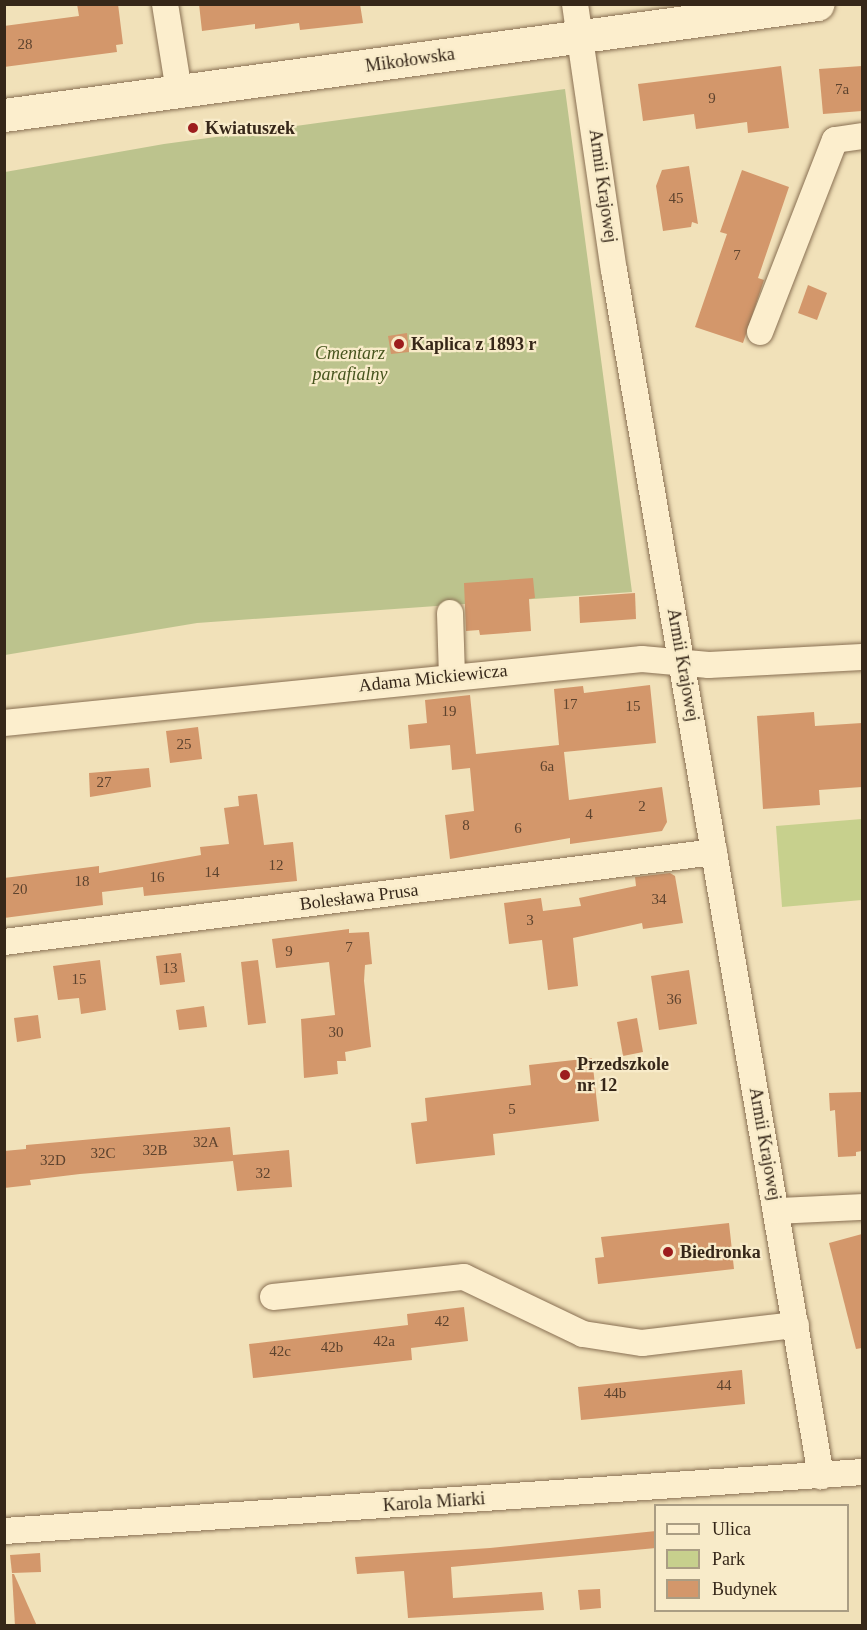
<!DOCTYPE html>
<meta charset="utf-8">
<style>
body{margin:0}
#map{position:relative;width:867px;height:1630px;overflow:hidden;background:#f1e1b9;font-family:"Times New Roman",serif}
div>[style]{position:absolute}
.green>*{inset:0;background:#c7d08d}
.cemetery>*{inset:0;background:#bcc38d}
.building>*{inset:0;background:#d3976b}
.roads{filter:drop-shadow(0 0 2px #897053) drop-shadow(0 0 2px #897053)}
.minor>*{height:26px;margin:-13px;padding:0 13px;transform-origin:13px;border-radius:13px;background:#fceecd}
.tertiary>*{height:33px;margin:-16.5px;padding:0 16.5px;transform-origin:16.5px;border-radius:16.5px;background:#fceecd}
.dots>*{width:16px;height:16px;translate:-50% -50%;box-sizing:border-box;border:3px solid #f8ebc9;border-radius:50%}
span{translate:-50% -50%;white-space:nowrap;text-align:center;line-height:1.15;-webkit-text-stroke:4.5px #f8ebc9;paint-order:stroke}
.number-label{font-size:15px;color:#5d432e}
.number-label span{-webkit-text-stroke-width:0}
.street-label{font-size:18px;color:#362719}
.poi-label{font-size:18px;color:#362719;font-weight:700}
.left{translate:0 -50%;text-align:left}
.park-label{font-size:18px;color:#47551e;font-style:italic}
.frame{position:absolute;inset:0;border:6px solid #362719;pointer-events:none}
.legend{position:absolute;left:654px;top:1504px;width:195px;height:108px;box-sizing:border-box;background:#f8ebc9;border:2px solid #aa9d83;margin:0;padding:8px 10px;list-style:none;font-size:18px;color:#362719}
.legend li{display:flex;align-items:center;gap:12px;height:30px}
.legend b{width:30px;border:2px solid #aa9d83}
</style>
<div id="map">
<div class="green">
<div style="clip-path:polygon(862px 819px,862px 900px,782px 907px,776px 826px)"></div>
</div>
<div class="cemetery">
<div style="clip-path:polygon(565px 89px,632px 592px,197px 623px,5px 655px,5px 172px,164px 144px)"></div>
</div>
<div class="building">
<div style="clip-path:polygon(77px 4px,118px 4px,123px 44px,116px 45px,117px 52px,4px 67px,4px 26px,79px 16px)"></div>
<div style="clip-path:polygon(199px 4px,360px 4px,363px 23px,300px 30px,299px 23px,255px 29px,255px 24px,202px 31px)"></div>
<div style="clip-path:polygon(781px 66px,789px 128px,748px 133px,747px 122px,696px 129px,694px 114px,643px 121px,638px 84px)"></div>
<div style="clip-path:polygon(862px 66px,862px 111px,823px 114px,819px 69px)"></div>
<div style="clip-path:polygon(689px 166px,698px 224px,692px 222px,691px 227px,663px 231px,656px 186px,662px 170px)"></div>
<div style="clip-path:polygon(742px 170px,789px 187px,758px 278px,764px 280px,743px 343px,695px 327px,727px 234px,720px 232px)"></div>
<div style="clip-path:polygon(808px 285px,827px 293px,817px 320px,798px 313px)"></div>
<div style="clip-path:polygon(407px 333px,409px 352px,391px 354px,388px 336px)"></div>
<div style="clip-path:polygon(533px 578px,535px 598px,529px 599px,531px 631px,480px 635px,479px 630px,466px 631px,464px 583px)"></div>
<div style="clip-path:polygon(635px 593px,636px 619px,580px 623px,579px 597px)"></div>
<div style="clip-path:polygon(650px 685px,656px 743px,564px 752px,569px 800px,662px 787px,667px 822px,662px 831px,570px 844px,570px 838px,450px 859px,445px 815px,474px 811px,470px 768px,452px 770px,450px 745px,410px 749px,408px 725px,427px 723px,425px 700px,470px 695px,476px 754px,559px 745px,554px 689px,583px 686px,584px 693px)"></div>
<div style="clip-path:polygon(814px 712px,815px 726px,862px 723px,862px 787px,819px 790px,820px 805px,763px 809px,757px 716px)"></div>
<div style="clip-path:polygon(198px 727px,202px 759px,170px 763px,166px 731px)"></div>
<div style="clip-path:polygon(149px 768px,151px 787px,90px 797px,89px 773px)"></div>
<div style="clip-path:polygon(257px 794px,264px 845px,293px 842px,297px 881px,144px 896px,143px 887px,102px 892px,103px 905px,4px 918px,4px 878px,99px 866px,99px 873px,201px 855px,200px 847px,229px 844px,224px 808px,239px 806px,238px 796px)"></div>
<div style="clip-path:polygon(670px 873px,675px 876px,683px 923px,643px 929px,642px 923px,573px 938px,578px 986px,548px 990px,542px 940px,509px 944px,504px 903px,541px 898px,543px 911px,581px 906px,579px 898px,636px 886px,635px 877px)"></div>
<div style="clip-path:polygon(349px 929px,349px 933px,369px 932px,372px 964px,365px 965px,364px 981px,371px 1047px,345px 1052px,346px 1061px,337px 1061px,338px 1074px,304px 1078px,301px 1019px,335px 1015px,329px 962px,276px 968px,272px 939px)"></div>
<div style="clip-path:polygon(181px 953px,185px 982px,160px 985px,156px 956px)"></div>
<div style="clip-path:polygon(100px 960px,106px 1010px,81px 1014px,79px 998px,58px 1000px,53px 966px)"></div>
<div style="clip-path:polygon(258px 960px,266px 1023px,248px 1025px,241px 962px)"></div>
<div style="clip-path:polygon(689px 970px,697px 1024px,659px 1030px,651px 976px)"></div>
<div style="clip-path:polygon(204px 1006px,207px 1027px,179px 1030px,176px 1010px)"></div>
<div style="clip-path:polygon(38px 1015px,41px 1038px,17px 1042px,14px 1018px)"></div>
<div style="clip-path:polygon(637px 1018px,643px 1052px,623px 1056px,617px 1022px)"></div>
<div style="clip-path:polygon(592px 1058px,599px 1121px,493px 1134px,495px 1155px,416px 1164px,411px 1123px,427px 1121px,425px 1098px,531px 1085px,529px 1065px)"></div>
<div style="clip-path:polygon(862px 1092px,862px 1151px,856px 1152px,856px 1156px,838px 1157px,835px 1110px,830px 1111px,829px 1093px)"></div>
<div style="clip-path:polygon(230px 1127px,233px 1155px,289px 1150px,292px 1187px,237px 1191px,233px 1161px,80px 1174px,30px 1180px,31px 1185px,4px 1188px,4px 1151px,26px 1149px,26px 1145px)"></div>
<div style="clip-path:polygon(729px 1223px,734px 1269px,598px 1284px,595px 1258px,604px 1257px,601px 1237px)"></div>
<div style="clip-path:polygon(862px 1234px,862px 1348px,856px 1349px,829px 1243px)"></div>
<div style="clip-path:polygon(464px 1307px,468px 1341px,411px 1348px,412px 1360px,253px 1378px,249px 1344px,408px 1325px,407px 1314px)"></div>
<div style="clip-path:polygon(742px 1370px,745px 1404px,581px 1420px,578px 1387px)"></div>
<div style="clip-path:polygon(656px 1531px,656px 1548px,451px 1567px,453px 1598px,542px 1592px,544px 1610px,408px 1618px,404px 1571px,357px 1574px,355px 1557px,490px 1548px)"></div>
<div style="clip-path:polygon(40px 1553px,41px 1572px,12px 1573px,10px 1555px)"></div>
<div style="clip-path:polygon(12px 1574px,14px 1574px,37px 1626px,15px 1626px)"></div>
<div style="clip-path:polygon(600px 1589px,601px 1608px,580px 1610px,578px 1590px)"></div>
</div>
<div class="roads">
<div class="minor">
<div style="left:165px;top:4px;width:88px;rotate:80.9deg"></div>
<div style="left:575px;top:4px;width:269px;rotate:81.7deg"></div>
<div style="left:614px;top:270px;width:1224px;rotate:80.26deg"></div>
<div style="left:760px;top:332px;width:206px;rotate:-68.7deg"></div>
<div style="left:835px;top:140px;width:27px;rotate:-8deg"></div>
<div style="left:450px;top:613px;width:63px;rotate:88.2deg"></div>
<div style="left:4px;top:723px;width:641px;rotate:-5.73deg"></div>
<div style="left:642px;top:659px;width:67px;rotate:5.1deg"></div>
<div style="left:709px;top:665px;width:153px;rotate:-3deg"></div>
<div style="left:4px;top:942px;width:716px;rotate:-7.22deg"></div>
<div style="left:777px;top:1211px;width:85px;rotate:-2.7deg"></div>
<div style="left:273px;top:1297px;width:192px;rotate:-6deg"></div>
<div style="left:464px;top:1277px;width:132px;rotate:25.6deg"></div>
<div style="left:583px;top:1334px;width:60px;rotate:8.7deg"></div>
<div style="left:642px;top:1343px;width:155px;rotate:-6.7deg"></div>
<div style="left:4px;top:1531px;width:860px;rotate:-3.93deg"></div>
</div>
<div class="tertiary">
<div style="left:4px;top:115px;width:821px;rotate:-7.77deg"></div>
</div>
</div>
<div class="dots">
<div style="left:193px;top:128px;background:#9d1d1e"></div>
<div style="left:399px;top:344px;background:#9d1d1e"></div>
<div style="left:565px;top:1075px;background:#9d1d1e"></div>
<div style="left:668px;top:1252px;background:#9d1d1e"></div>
</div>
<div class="number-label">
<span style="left:25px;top:45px">28</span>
<span style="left:842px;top:90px">7a</span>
<span style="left:712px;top:99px">9</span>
<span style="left:676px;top:199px">45</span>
<span style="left:737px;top:256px">7</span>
<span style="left:570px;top:705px">17</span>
<span style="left:633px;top:707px">15</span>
<span style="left:449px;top:712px">19</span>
<span style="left:184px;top:745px">25</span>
<span style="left:547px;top:767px">6a</span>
<span style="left:104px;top:783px">27</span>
<span style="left:642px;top:807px">2</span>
<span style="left:589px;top:815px">4</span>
<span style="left:466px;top:826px">8</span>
<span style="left:518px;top:829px">6</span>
<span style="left:276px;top:866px">12</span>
<span style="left:212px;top:873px">14</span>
<span style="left:157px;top:878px">16</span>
<span style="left:82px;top:882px">18</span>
<span style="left:20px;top:890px">20</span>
<span style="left:659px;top:900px">34</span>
<span style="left:530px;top:921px">3</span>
<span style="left:349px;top:948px">7</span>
<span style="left:289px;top:952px">9</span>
<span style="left:170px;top:969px">13</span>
<span style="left:79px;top:980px">15</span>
<span style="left:674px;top:1000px">36</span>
<span style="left:336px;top:1033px">30</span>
<span style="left:512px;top:1110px">5</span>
<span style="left:206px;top:1143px">32A</span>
<span style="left:155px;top:1151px">32B</span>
<span style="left:103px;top:1154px">32C</span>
<span style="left:53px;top:1161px">32D</span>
<span style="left:263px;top:1174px">32</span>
<span style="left:442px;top:1322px">42</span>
<span style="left:384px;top:1342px">42a</span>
<span style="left:332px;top:1348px">42b</span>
<span style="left:280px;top:1352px">42c</span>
<span style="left:724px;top:1386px">44</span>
<span style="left:615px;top:1394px">44b</span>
</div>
<div class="street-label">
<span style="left:410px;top:60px;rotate:-8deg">Mikołowska</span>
<span style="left:603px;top:186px;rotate:82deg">Armii Krajowej</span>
<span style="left:683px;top:665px;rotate:80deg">Armii Krajowej</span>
<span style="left:433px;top:678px;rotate:-6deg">Adama Mickiewicza</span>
<span style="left:359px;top:897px;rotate:-7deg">Bolesława Prusa</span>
<span style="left:765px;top:1144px;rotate:80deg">Armii Krajowej</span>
<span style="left:434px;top:1502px;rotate:-4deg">Karola Miarki</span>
</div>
<div class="poi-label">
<span class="left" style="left:205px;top:128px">Kwiatuszek</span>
<span class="left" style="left:411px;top:344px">Kaplica z 1893 r</span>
<span class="left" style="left:577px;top:1075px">Przedszkole<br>nr 12</span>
<span class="left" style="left:680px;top:1252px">Biedronka</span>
</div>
<div class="park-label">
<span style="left:350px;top:364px">Cmentarz<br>parafialny</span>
</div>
<div class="frame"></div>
<ul class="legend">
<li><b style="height:8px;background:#fceecd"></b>Ulica</li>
<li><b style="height:16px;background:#c7d08d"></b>Park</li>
<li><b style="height:16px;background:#d3976b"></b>Budynek</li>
</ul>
</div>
